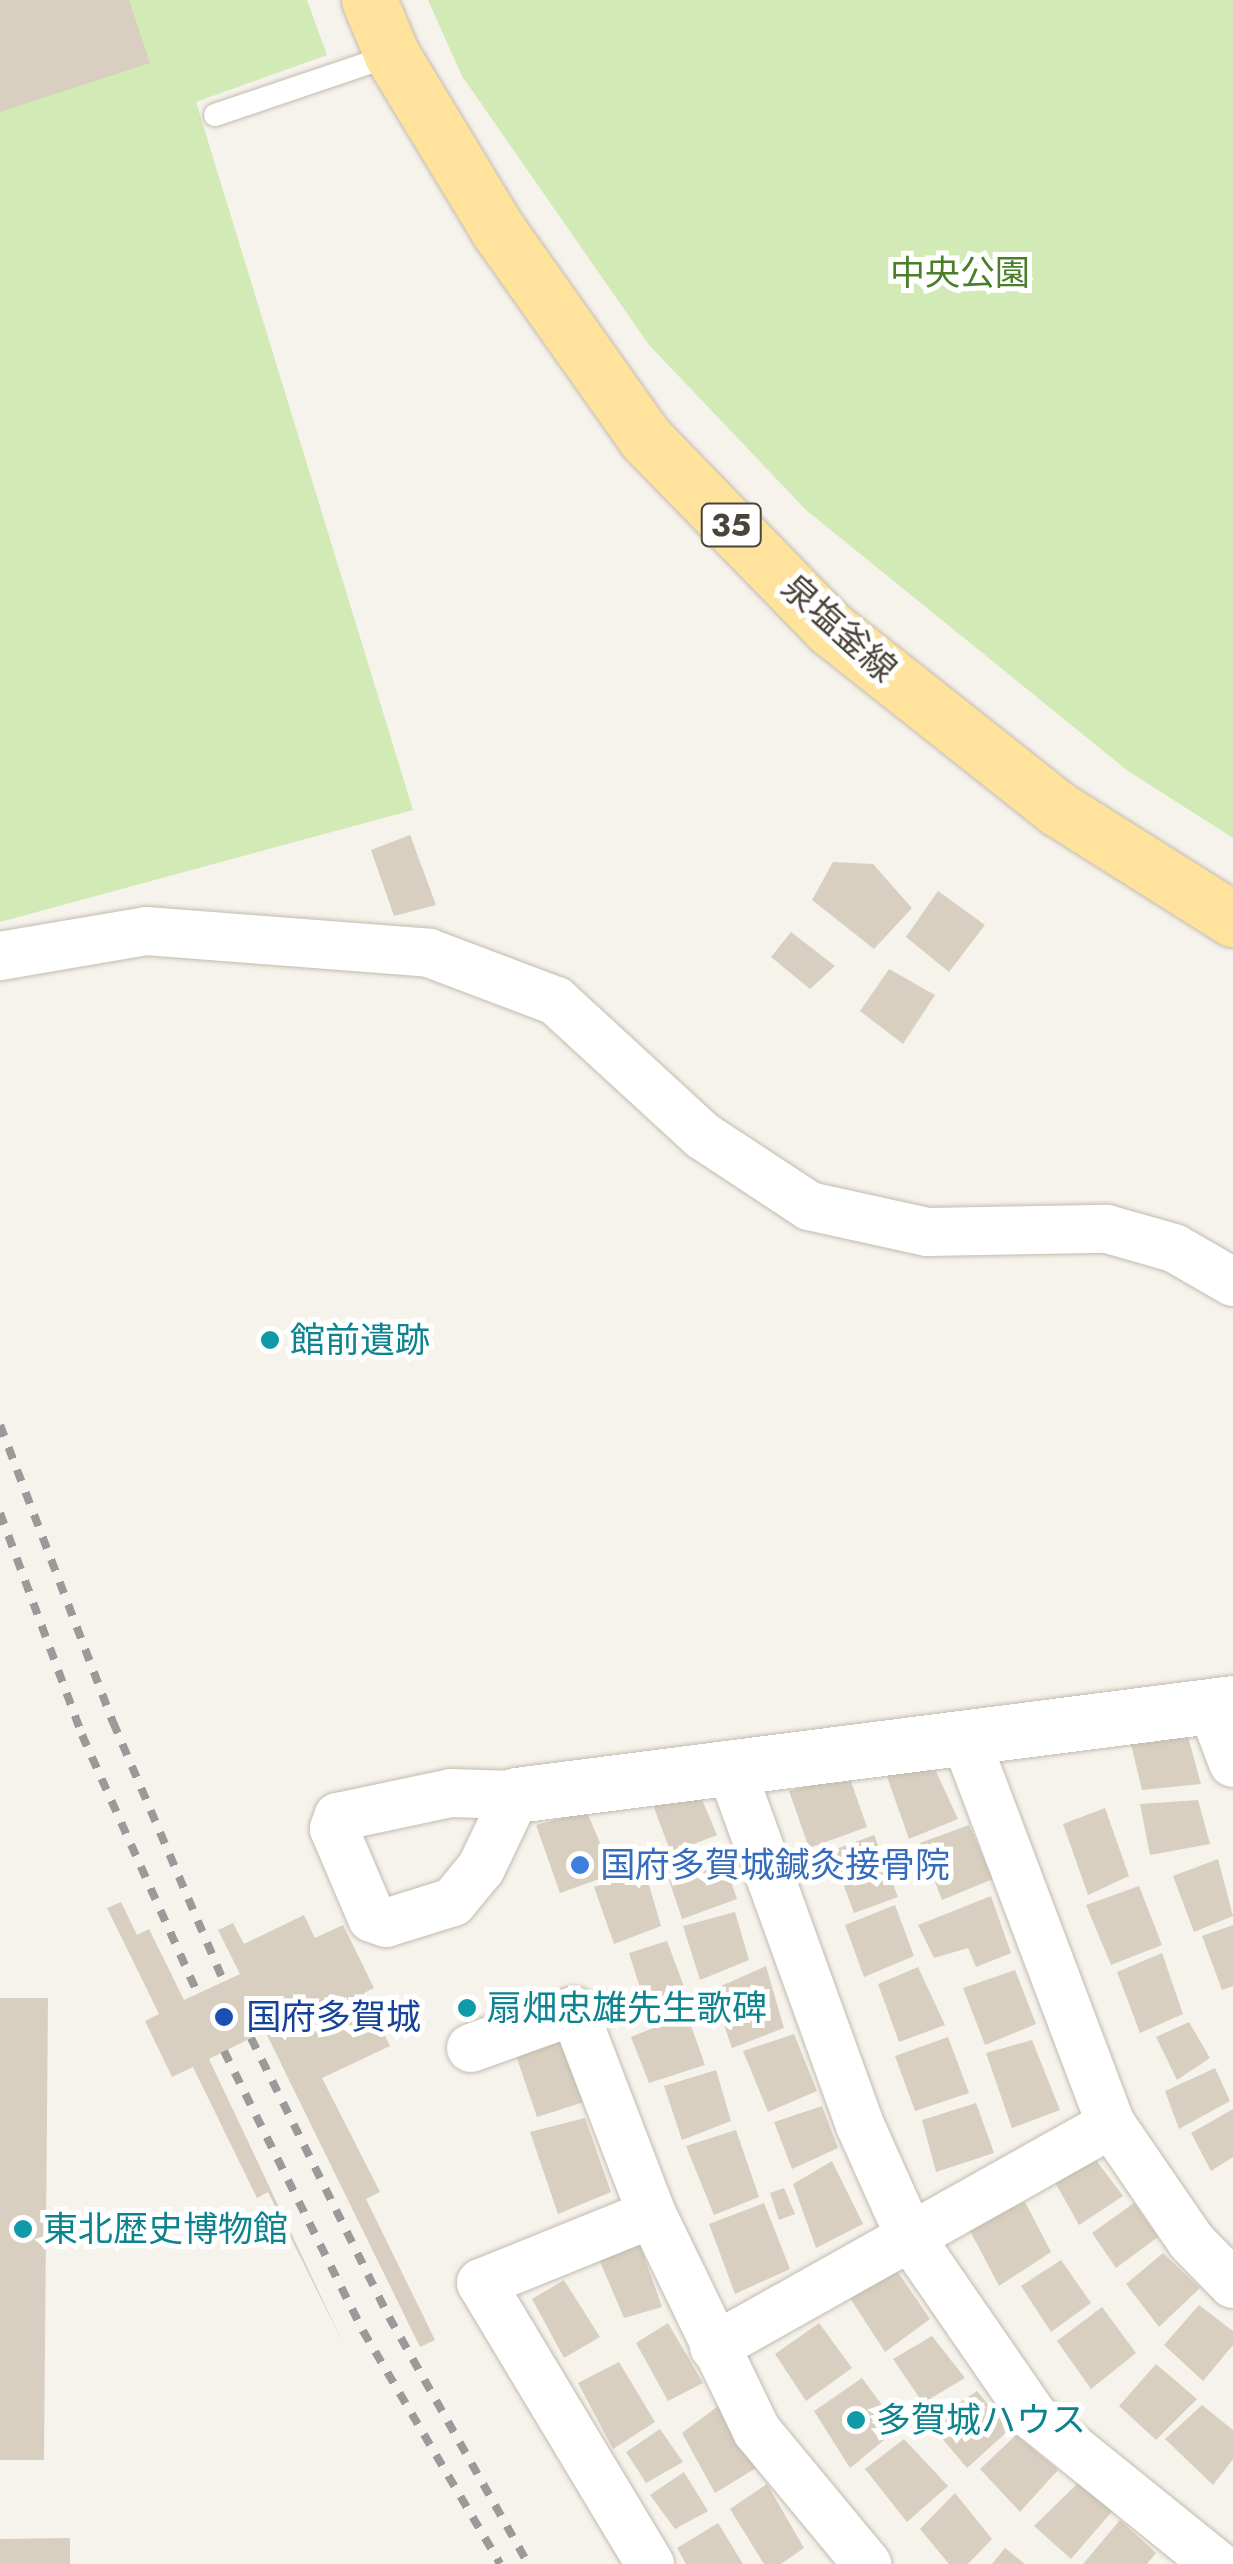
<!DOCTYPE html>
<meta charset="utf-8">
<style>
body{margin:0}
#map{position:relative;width:1233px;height:2564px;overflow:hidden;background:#f6f3ec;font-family:Jost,"Noto Sans JP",sans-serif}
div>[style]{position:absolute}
.green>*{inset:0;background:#d2eab5}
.building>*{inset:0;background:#d8cfc1}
.roads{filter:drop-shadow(0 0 2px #c2bbae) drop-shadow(0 0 2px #c2bbae)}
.service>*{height:22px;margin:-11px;padding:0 11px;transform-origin:11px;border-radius:11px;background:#fff}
.minor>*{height:48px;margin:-24px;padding:0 24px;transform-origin:24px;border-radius:24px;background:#fff}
.tertiary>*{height:55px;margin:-27.5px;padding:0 27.5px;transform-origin:27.5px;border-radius:27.5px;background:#fff}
.primary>*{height:55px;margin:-27.5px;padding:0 27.5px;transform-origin:27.5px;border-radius:27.5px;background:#ffe39c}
.rail>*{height:8px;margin-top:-4px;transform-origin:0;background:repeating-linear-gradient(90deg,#9a9a9a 0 12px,transparent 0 24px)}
.dots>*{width:28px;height:28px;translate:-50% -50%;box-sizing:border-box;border:5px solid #fff;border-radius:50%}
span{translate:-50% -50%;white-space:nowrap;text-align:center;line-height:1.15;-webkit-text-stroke:10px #fff;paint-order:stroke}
.shield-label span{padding:2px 8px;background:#fff;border:2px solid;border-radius:8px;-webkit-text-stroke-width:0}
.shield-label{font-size:32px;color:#4b4439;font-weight:700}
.park-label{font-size:35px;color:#4a7f2a}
.street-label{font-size:35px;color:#4b4439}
.culture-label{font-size:35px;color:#0d838f}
.left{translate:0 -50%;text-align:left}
.shop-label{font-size:35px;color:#366cbe}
.transit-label{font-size:35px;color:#164399}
</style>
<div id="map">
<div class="green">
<div style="clip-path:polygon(0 0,307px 0,327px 55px,196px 102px,413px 810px,0 922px)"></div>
<div style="clip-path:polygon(428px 0,1233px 0,1233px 838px,1128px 771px,806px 510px,649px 345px,462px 76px)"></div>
</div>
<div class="building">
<div style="clip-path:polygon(0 0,129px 0,150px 63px,0 112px)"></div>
<div style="clip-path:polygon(410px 835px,436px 905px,394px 916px,371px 850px)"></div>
<div style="clip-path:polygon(833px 862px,873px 864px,912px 908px,874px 949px,812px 900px)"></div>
<div style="clip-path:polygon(938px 891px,985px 925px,949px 972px,906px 937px)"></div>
<div style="clip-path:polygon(791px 932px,835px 966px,810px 989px,771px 957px)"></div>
<div style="clip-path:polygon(889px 969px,935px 995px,903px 1044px,860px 1011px)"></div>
<div style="clip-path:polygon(1187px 1733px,1201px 1784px,1142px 1790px,1130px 1740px)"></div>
<div style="clip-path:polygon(927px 1752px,958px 1819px,909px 1839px,885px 1771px)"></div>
<div style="clip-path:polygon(849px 1776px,867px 1827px,809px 1848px,789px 1791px)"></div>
<div style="clip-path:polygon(698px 1790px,717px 1835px,671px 1853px,653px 1805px)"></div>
<div style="clip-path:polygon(1198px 1800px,1210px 1844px,1150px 1855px,1140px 1804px)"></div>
<div style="clip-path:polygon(1105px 1808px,1129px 1876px,1088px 1895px,1063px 1824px)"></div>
<div style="clip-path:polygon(587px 1812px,613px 1874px,560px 1893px,536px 1825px)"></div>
<div style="clip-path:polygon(969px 1825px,993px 1879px,942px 1900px,920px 1843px)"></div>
<div style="clip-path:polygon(874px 1835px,898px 1897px,854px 1913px,831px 1851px)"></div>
<div style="clip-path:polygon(719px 1847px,737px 1899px,682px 1919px,664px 1865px)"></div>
<div style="clip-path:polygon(1218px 1859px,1233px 1916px,1194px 1932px,1173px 1876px)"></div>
<div style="clip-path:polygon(644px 1868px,661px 1926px,614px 1944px,594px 1887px)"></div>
<div style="clip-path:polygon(1139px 1886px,1162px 1945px,1111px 1965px,1086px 1905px)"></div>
<div style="clip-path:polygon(991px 1896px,1011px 1953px,976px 1967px,968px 1948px,934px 1958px,918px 1925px)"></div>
<div style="clip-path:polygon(121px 1902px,137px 1935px,149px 1929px,184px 2000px,240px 1974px,218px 1930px,233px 1923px,244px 1944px,304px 1915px,315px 1938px,343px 1925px,374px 1988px,364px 1993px,390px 2046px,322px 2078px,380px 2192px,366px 2199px,435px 2340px,420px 2347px,265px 2031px,209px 2059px,344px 2345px,268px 2192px,257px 2198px,193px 2067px,172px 2077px,145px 2021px,159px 2014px,107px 1908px)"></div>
<div style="clip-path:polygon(895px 1905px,914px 1956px,864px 1977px,845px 1925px)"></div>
<div style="clip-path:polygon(735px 1912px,749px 1960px,700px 1980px,683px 1926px)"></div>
<div style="clip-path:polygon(1233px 1925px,1233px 1986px,1222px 1990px,1202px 1936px)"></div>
<div style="clip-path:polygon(667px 1941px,689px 2000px,649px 2016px,629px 1953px)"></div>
<div style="clip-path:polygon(1162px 1953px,1183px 2014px,1140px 2033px,1117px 1972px)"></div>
<div style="clip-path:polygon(766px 1966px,784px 2028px,732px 2048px,712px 1990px)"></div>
<div style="clip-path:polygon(918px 1967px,945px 2025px,899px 2042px,878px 1984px)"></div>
<div style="clip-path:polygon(1015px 1970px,1036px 2024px,985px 2045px,963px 1988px)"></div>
<div style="clip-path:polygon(0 1998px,48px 1998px,44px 2460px,0 2460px)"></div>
<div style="clip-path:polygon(687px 2014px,705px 2065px,649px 2083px,631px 2037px)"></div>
<div style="clip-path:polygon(1189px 2022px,1210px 2058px,1177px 2080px,1156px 2037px)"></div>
<div style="clip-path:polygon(558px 2031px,584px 2102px,537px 2117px,513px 2047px)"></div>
<div style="clip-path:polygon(794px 2034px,817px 2091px,768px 2112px,743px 2051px)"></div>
<div style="clip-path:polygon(948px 2037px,969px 2093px,915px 2111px,895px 2056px)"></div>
<div style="clip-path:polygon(1032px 2040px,1060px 2110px,1012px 2128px,986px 2053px)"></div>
<div style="clip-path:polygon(1215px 2068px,1230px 2101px,1179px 2129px,1165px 2091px)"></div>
<div style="clip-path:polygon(716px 2070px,731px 2121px,682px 2140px,664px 2086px)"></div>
<div style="clip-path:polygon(976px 2103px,994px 2153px,936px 2172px,922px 2120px)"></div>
<div style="clip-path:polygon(822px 2106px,838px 2148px,792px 2169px,774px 2122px)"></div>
<div style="clip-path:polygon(1233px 2109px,1233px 2157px,1211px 2171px,1191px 2133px)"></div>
<div style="clip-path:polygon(585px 2118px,611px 2192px,558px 2214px,530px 2132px)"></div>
<div style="clip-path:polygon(736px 2130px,759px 2197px,714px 2215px,686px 2146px)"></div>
<div style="clip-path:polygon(1090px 2152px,1123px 2196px,1079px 2225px,1051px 2175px)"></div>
<div style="clip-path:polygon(832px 2161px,863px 2224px,816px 2248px,793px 2184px)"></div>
<div style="clip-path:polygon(784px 2188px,795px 2214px,779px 2220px,770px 2193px)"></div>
<div style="clip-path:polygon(1025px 2202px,1051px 2252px,999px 2286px,968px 2227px)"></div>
<div style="clip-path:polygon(764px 2203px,790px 2269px,735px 2294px,709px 2224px)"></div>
<div style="clip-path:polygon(1134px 2203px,1158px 2237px,1116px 2268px,1092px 2233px)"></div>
<div style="clip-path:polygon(639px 2242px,662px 2307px,624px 2318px,598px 2257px)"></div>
<div style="clip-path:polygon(1163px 2253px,1200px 2288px,1159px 2327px,1126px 2284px)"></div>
<div style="clip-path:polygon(1061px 2260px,1091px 2303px,1051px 2332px,1021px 2286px)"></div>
<div style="clip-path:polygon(893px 2265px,930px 2319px,885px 2352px,848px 2295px)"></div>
<div style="clip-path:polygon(564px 2280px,600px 2337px,564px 2358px,532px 2299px)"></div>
<div style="clip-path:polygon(1199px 2305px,1233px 2331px,1233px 2345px,1203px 2381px,1164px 2345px)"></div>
<div style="clip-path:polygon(1102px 2307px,1136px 2353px,1091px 2389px,1057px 2341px)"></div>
<div style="clip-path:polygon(668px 2323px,703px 2383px,668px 2401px,636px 2343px)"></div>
<div style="clip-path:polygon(819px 2323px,852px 2368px,806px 2401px,775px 2354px)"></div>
<div style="clip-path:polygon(932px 2336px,965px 2378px,923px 2403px,893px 2359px)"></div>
<div style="clip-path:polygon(619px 2362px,655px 2422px,613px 2449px,578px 2383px)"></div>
<div style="clip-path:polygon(1156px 2364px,1197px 2399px,1156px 2440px,1119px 2406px)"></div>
<div style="clip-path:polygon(862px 2378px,899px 2428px,850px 2468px,814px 2411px)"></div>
<div style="clip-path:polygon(977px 2391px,1009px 2430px,967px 2468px,929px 2423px)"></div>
<div style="clip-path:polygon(721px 2404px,761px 2465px,715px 2493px,682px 2433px)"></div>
<div style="clip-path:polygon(1202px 2405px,1233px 2430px,1233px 2459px,1213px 2485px,1165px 2439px)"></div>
<div style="clip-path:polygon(660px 2429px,683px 2462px,646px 2483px,626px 2452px)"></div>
<div style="clip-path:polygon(1016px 2435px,1058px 2470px,1020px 2512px,980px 2469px)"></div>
<div style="clip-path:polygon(904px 2439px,948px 2486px,907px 2522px,865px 2469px)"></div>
<div style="clip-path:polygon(684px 2472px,708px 2511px,675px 2529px,650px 2495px)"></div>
<div style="clip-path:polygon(1079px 2482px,1115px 2508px,1071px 2559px,1034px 2526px)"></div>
<div style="clip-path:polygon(767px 2484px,804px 2548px,781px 2564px,764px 2564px,730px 2509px)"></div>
<div style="clip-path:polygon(955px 2493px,992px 2539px,968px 2564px,949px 2564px,920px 2529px)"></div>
<div style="clip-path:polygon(1120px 2520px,1156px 2553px,1147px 2564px,1083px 2564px)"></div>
<div style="clip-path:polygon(718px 2523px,743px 2564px,686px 2564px,677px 2548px)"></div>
<div style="clip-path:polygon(70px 2538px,70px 2564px,0 2564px,0 2539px)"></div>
<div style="clip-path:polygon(1005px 2548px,1025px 2564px,992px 2564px)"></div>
</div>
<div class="roads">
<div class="service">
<div style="left:215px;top:115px;width:187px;rotate:-18.7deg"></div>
</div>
<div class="minor">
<div style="left:0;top:956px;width:148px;rotate:-9.7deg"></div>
<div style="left:146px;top:931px;width:284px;rotate:4.4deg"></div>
<div style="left:429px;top:953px;width:136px;rotate:20.7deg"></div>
<div style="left:556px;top:1001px;width:200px;rotate:42.6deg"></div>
<div style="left:703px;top:1136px;width:127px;rotate:33.4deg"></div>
<div style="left:809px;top:1206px;width:121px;rotate:12.4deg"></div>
<div style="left:927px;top:1232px;width:180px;rotate:-1deg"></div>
<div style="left:1107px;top:1229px;width:70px;rotate:15.8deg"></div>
<div style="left:1174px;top:1248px;width:68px;rotate:30deg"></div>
<div style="left:1211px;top:1705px;width:62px;rotate:69.2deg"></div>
<div style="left:965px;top:1738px;width:413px;rotate:69.3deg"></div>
<div style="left:1111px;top:2124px;width:142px;rotate:55.6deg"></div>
<div style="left:1191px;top:2241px;width:60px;rotate:45.7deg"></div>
<div style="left:730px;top:1766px;width:382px;rotate:70.1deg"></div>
<div style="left:860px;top:2125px;width:123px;rotate:65.9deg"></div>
<div style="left:910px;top:2237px;width:220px;rotate:55.4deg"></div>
<div style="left:1035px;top:2418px;width:233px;rotate:38.9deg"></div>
<div style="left:451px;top:1793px;width:65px;rotate:1.8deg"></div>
<div style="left:516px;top:1795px;width:81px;rotate:115.6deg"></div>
<div style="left:481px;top:1868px;width:44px;rotate:129.5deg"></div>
<div style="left:453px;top:1902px;width:70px;rotate:162.6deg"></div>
<div style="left:386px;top:1923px;width:15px;rotate:-160deg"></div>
<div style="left:372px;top:1918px;width:97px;rotate:-113.1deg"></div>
<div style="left:334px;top:1829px;width:13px;rotate:-72deg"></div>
<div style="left:338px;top:1817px;width:116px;rotate:-12deg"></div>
<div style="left:471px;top:2048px;width:109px;rotate:-19.8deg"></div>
<div style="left:574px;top:2011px;width:217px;rotate:69deg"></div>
<div style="left:652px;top:2214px;width:241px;rotate:64.2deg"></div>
<div style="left:757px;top:2431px;width:173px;rotate:50.4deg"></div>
<div style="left:714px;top:2347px;width:455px;rotate:-29.3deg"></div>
<div style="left:650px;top:2564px;width:328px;rotate:-121deg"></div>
<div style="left:481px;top:2283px;width:184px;rotate:-22deg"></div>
</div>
<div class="tertiary">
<div style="left:516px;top:1795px;width:723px;rotate:-7.31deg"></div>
</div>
<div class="primary">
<div style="left:369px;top:0;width:60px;rotate:67.3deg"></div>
<div style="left:392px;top:55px;width:205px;rotate:58.8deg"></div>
<div style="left:498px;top:230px;width:255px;rotate:54.7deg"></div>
<div style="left:645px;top:438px;width:267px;rotate:45.8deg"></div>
<div style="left:831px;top:629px;width:290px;rotate:38.4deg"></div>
<div style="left:1058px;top:809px;width:207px;rotate:32.2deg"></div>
</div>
</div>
<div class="rail">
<div style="left:0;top:1425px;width:318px;rotate:69.2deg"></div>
<div style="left:113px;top:1722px;width:283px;rotate:66.9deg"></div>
<div style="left:0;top:1513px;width:237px;rotate:69.7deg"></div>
<div style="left:82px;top:1735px;width:284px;rotate:65.9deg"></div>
<div style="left:251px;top:2038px;width:311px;rotate:63.7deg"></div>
<div style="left:389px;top:2317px;width:283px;rotate:60.6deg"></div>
<div style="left:224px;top:2051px;width:313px;rotate:63.6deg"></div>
<div style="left:363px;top:2331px;width:270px;rotate:59.5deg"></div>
</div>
<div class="dots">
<div style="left:270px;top:1340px;background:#0f9aa8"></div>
<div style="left:580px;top:1865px;background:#3f7fe0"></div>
<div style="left:467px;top:2008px;background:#0f9aa8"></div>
<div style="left:224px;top:2017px;background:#1a4fb4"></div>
<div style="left:23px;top:2229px;background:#0f9aa8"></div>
<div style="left:856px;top:2420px;background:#0f9aa8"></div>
</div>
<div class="shield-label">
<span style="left:731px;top:525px">35</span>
</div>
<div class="park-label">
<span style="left:960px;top:273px">中央公園</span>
</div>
<div class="street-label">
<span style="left:839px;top:628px;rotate:42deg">泉塩釜線</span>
</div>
<div class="culture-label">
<span class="left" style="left:290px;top:1340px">館前遺跡</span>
<span class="left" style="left:487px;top:2008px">扇畑忠雄先生歌碑</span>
<span class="left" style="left:43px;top:2229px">東北歴史博物館</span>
<span class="left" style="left:876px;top:2420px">多賀城ハウス</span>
</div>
<div class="shop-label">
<span class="left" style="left:600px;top:1865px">国府多賀城鍼灸接骨院</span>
</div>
<div class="transit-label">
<span class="left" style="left:246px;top:2017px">国府多賀城</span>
</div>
</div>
